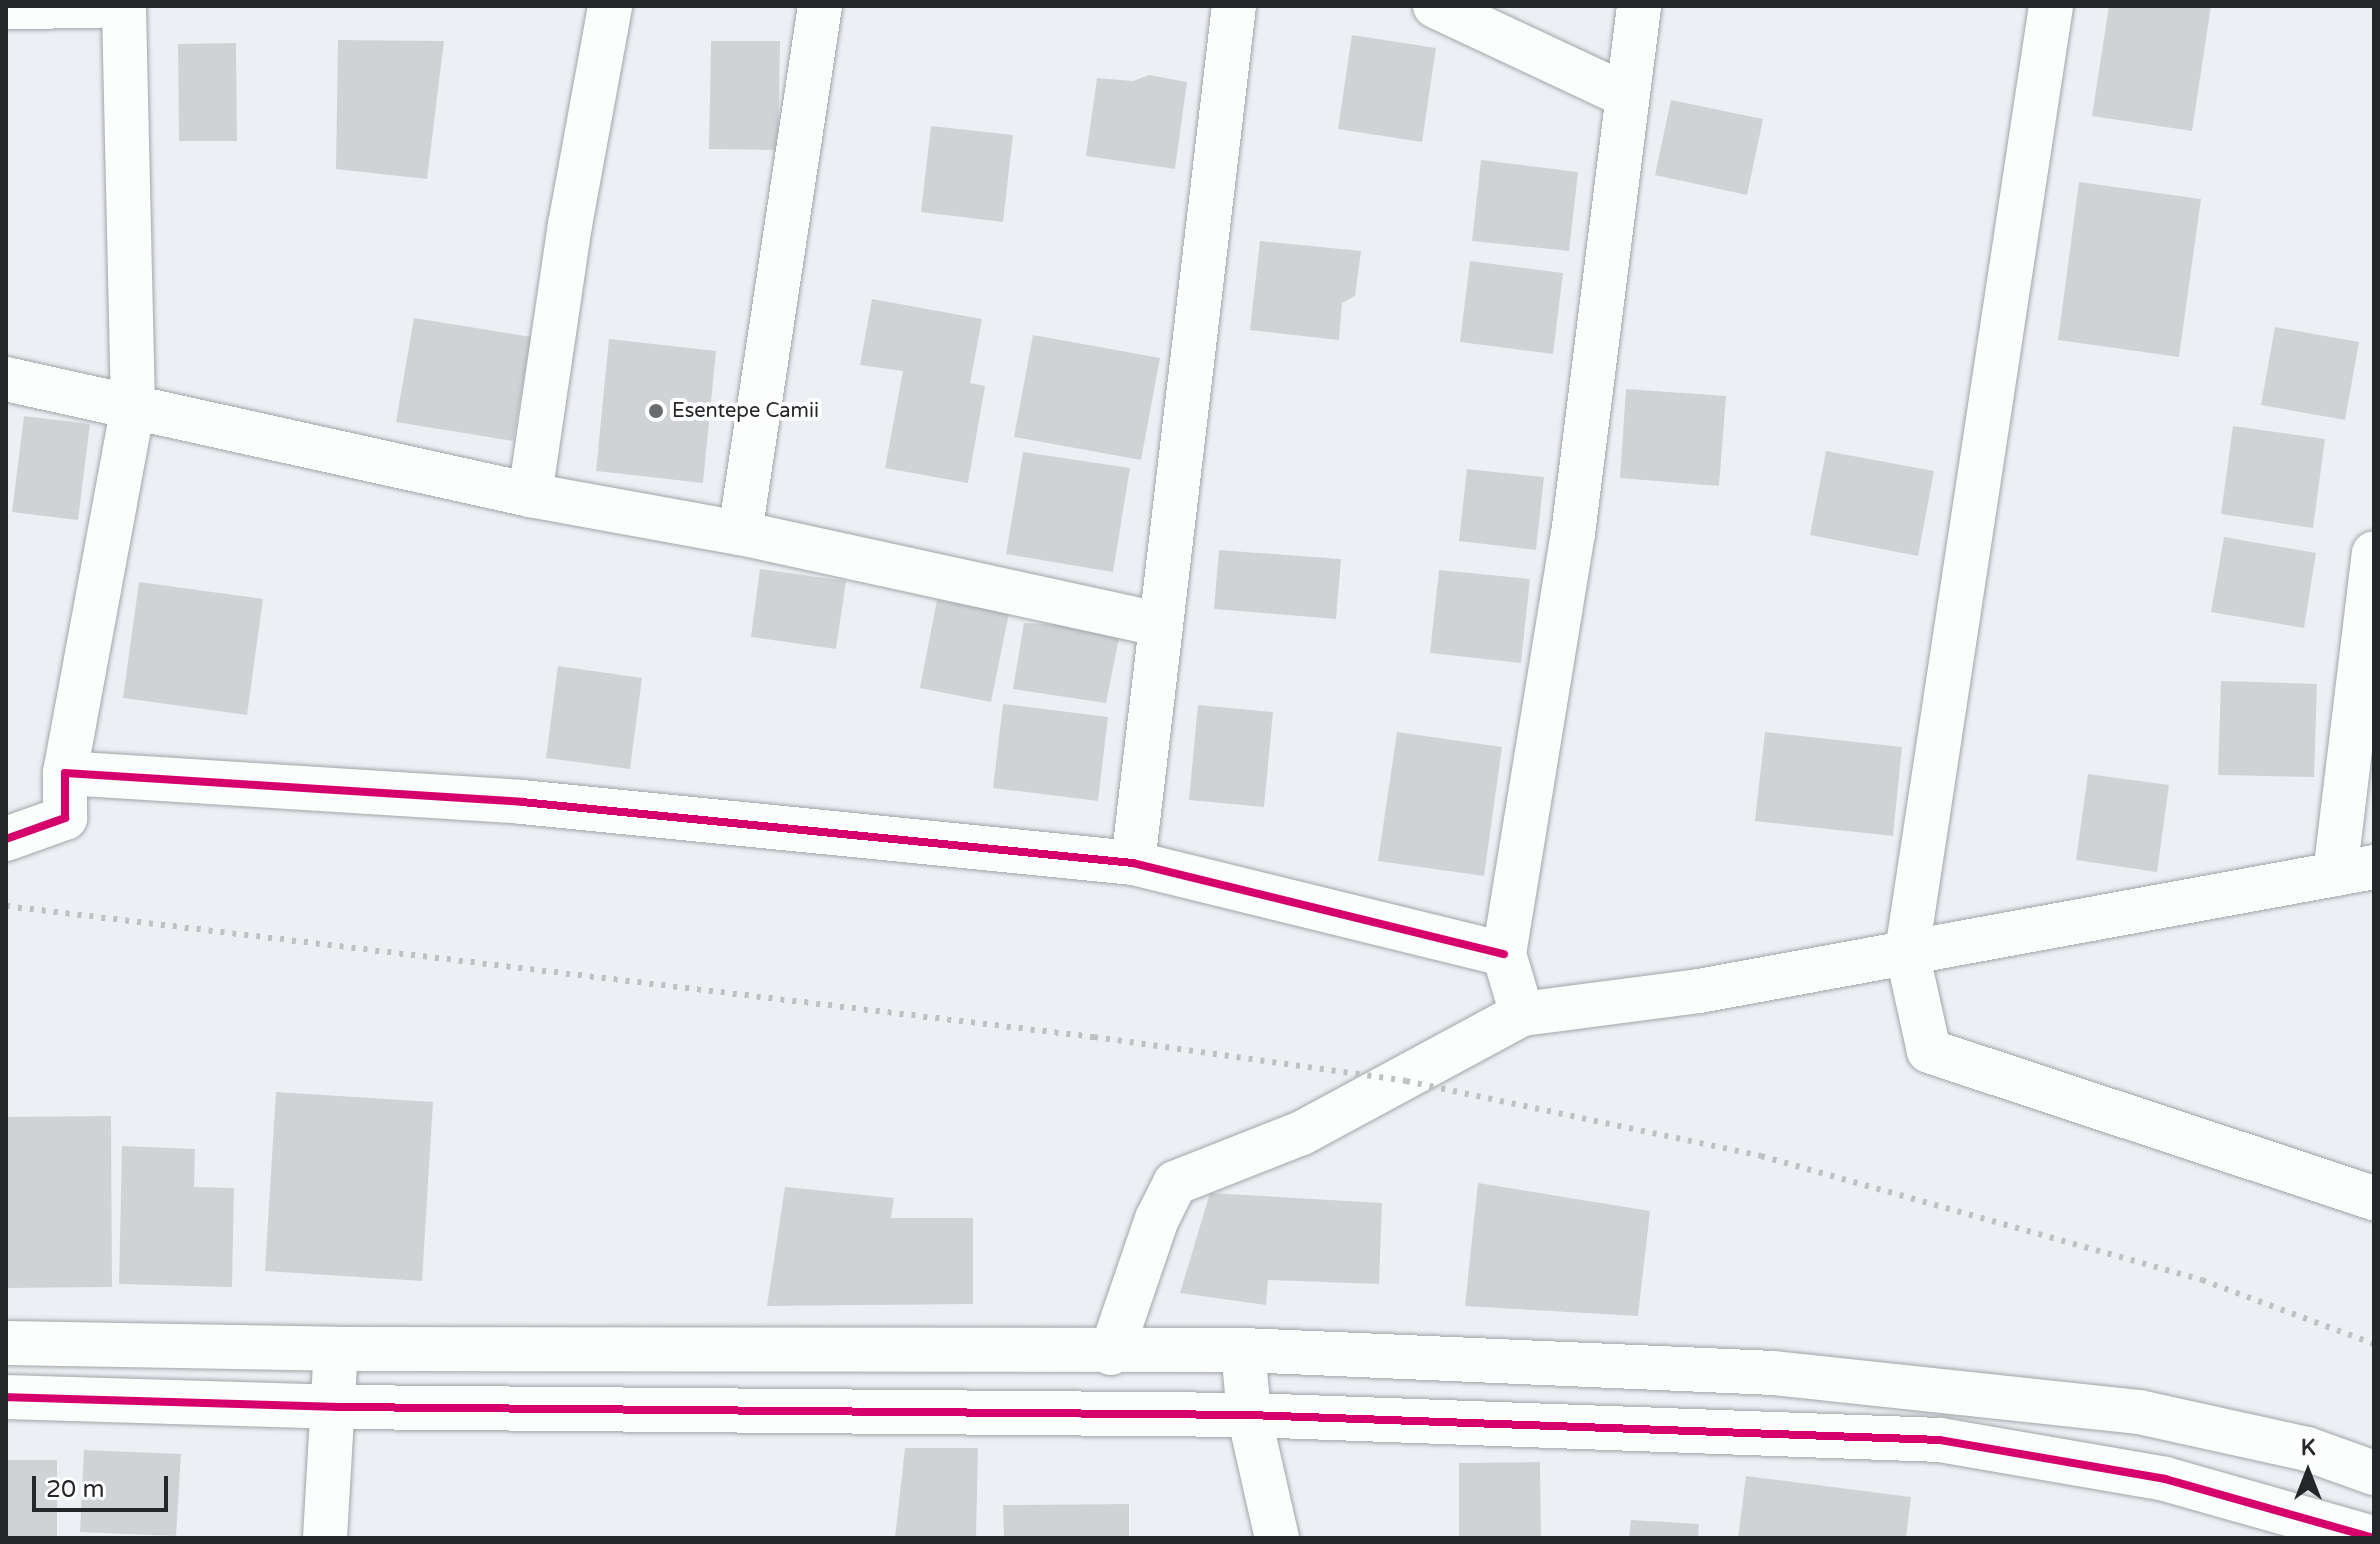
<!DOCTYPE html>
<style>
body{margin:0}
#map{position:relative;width:2380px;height:1544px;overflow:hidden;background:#ecf0f4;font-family:"Varela Round",sans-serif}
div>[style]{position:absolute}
.building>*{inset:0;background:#d0d3d6}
.roads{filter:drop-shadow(0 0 2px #a2a5a8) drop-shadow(0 0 2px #a2a5a8)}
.minor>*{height:44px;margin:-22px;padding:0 22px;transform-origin:22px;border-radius:22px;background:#fcfdfd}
.tertiary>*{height:44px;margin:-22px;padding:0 22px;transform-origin:22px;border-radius:22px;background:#fcfdfd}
.rail>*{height:6px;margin-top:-3px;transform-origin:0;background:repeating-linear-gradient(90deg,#bfc0c1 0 4px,transparent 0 12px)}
.cycleway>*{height:8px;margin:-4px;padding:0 4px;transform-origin:4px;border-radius:4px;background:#d6006c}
.dots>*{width:22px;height:22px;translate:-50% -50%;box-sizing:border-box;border:4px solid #fff;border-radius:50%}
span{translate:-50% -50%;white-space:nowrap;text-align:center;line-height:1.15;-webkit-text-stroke:8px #fff;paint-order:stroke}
.poi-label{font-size:20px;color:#242629}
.left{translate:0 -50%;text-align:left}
.frame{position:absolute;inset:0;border:8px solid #242629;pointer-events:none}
.north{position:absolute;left:2268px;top:1432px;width:80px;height:80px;-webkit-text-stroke:6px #fff;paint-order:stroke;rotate:0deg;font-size:22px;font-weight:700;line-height:32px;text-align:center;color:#242629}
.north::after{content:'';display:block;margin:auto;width:28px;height:36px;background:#242629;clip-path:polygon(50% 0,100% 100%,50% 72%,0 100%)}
.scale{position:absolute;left:32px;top:1476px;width:136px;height:36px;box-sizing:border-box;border:4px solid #242629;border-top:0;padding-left:10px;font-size:24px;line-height:28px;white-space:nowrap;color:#242629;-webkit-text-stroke:6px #fff;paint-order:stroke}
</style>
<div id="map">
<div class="building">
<div style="clip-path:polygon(2109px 6px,2211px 6px,2192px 131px,2092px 116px)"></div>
<div style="clip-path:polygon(1352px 35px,1436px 48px,1422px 142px,1338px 129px)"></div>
<div style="clip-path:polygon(338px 40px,444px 41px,427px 179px,336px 169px)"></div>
<div style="clip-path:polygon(711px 41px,780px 41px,778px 150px,709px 149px)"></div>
<div style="clip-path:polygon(236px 43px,237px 141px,179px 141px,178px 44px)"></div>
<div style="clip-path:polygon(1149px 75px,1187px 82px,1175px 169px,1086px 156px,1097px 78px,1133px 81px)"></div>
<div style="clip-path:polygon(1671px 100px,1763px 119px,1747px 195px,1655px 175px)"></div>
<div style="clip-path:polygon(931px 126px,1013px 135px,1003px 222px,921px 212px)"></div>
<div style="clip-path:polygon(1481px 160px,1578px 172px,1569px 251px,1472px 241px)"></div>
<div style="clip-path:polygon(2079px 182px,2201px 199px,2179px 357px,2058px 340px)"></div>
<div style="clip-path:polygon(1260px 241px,1361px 251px,1355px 296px,1342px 303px,1339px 340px,1250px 330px)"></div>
<div style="clip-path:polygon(1470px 261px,1563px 273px,1553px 354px,1460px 342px)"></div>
<div style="clip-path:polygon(872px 299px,982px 319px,970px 383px,985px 386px,968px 483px,885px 468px,903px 371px,860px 365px)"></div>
<div style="clip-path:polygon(414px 318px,531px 337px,513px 441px,396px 422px)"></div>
<div style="clip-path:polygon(2275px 327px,2359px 342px,2345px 420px,2261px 405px)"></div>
<div style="clip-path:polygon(1033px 335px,1160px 358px,1141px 460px,1014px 437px)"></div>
<div style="clip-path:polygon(609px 339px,716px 351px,703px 483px,596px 471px)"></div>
<div style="clip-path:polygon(1626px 389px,1726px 396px,1719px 486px,1620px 478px)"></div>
<div style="clip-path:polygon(24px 416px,90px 424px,78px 520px,12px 512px)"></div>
<div style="clip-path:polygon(2233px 426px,2325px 439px,2313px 528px,2221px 514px)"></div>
<div style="clip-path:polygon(1826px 451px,1934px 471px,1918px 556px,1810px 535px)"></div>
<div style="clip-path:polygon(1023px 452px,1130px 468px,1113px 572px,1006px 554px)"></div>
<div style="clip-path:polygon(1467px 469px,1544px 477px,1536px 550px,1459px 541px)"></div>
<div style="clip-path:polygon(2224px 537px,2316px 553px,2304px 628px,2211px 612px)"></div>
<div style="clip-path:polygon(1219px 550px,1341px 559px,1336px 619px,1214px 609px)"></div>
<div style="clip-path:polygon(760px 569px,846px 581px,836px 649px,751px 637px)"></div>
<div style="clip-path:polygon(1439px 570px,1530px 579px,1521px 663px,1430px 653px)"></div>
<div style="clip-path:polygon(139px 582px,263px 599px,247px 715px,123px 698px)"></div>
<div style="clip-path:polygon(937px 600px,1009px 613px,991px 702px,920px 688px)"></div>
<div style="clip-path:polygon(1024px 623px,1121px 628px,1106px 703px,1013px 689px)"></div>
<div style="clip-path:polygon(558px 666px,642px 678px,630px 769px,546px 758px)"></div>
<div style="clip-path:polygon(2221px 681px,2317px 684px,2314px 777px,2218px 775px)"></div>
<div style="clip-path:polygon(1003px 704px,1108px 717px,1098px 801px,993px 788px)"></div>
<div style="clip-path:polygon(1198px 705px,1273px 712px,1264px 807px,1189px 800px)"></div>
<div style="clip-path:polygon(1397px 732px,1502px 747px,1484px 876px,1378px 861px)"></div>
<div style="clip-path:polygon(1765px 732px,1902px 747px,1893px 836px,1755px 821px)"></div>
<div style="clip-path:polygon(2088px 774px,2169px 785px,2157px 872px,2076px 860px)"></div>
<div style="clip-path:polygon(276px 1092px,433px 1102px,422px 1281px,265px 1271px)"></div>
<div style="clip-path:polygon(111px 1116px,112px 1287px,6px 1288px,6px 1117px)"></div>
<div style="clip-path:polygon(122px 1146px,195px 1149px,194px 1187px,234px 1188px,232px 1287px,119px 1284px)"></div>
<div style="clip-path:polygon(1478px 1183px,1650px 1211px,1638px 1316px,1465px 1306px)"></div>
<div style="clip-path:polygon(785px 1187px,894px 1198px,891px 1218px,973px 1218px,973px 1304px,767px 1306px)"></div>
<div style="clip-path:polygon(1210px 1193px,1382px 1203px,1379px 1284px,1268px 1280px,1266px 1305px,1180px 1293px)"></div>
<div style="clip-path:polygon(905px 1448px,978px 1448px,976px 1538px,895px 1538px)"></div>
<div style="clip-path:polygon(84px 1450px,181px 1454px,176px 1536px,80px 1532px)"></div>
<div style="clip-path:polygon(6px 1460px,57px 1460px,57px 1538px,6px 1538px)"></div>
<div style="clip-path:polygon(1540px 1462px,1541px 1538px,1459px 1538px,1459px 1463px)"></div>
<div style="clip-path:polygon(1746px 1476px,1911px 1497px,1906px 1538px,1738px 1538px)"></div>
<div style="clip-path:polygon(1129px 1504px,1129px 1538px,1004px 1538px,1003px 1505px)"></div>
<div style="clip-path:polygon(1631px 1520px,1699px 1524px,1698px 1538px,1629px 1538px)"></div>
</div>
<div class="roads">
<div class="minor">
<div style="left:1435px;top:6px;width:212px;rotate:25.1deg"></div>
<div style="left:2051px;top:6px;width:957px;rotate:98.66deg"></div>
<div style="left:1907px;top:952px;width:101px;rotate:77.5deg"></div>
<div style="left:1929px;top:1051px;width:469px;rotate:18.3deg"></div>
<div style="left:6px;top:7px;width:93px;rotate:-0.6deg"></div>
<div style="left:6px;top:379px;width:537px;rotate:12.48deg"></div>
<div style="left:530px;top:495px;width:213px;rotate:10.3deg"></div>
<div style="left:740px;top:533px;width:428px;rotate:12.3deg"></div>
<div style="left:530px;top:495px;width:273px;rotate:-81.6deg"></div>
<div style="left:570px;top:225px;width:223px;rotate:-79.6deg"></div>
<div style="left:740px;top:533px;width:533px;rotate:-81.37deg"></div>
<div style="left:65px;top:773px;width:373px;rotate:-79.5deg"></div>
<div style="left:133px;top:406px;width:400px;rotate:-91.3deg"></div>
<div style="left:6px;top:839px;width:63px;rotate:-19.6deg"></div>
<div style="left:65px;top:818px;width:45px;rotate:-90deg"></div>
<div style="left:65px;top:773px;width:458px;rotate:3.6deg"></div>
<div style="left:522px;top:802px;width:614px;rotate:5.7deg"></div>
<div style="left:1133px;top:863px;width:382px;rotate:13.8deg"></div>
<div style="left:1133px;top:863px;width:863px;rotate:-83.28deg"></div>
<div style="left:2335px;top:874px;width:323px;rotate:-83.1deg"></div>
<div style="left:1522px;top:1014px;width:63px;rotate:-106.7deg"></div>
<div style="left:1504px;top:954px;width:426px;rotate:-80.7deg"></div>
<div style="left:1573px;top:534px;width:532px;rotate:-82.87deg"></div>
<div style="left:1243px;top:1350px;width:65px;rotate:84.7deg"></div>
<div style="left:1249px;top:1415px;width:126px;rotate:77.2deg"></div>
<div style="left:1111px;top:1353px;width:142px;rotate:-71.1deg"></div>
<div style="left:1157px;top:1219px;width:40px;rotate:-63.4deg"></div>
<div style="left:1175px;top:1183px;width:136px;rotate:-21.5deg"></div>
<div style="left:1302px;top:1133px;width:250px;rotate:-28.4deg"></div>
<div style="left:1522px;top:1014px;width:178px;rotate:-7.4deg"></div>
<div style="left:1699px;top:991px;width:686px;rotate:-10.41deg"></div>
<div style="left:325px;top:1538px;width:189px;rotate:-86.7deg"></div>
</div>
<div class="tertiary">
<div style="left:6px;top:1343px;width:330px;rotate:1deg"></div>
<div style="left:336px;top:1349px;width:907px;rotate:0.06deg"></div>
<div style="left:1243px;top:1350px;width:530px;rotate:2.48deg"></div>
<div style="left:1773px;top:1373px;width:368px;rotate:6.1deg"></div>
<div style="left:2139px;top:1412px;width:172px;rotate:12.4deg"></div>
<div style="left:2307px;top:1449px;width:71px;rotate:19.7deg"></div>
<div style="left:6px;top:1397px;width:330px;rotate:1.7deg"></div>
<div style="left:336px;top:1407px;width:913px;rotate:0.5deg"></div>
<div style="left:1249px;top:1415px;width:691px;rotate:2.07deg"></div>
<div style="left:1940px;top:1440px;width:228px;rotate:9.8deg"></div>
<div style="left:2165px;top:1479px;width:216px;rotate:15.8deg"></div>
</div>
</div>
<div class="rail">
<div style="left:6px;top:906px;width:1096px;rotate:6.87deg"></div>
<div style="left:1094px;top:1037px;width:315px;rotate:8deg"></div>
<div style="left:1406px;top:1081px;width:363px;rotate:11.9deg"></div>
<div style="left:1761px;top:1156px;width:458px;rotate:15.7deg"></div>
<div style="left:2202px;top:1280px;width:184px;rotate:20.4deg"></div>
</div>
<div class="cycleway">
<div style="left:6px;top:839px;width:63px;rotate:-19.6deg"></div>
<div style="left:65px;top:818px;width:45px;rotate:-90deg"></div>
<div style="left:65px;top:773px;width:458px;rotate:3.6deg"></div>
<div style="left:522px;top:802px;width:614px;rotate:5.7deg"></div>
<div style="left:1133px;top:863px;width:382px;rotate:13.8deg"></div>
<div style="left:6px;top:1397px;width:330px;rotate:1.7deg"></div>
<div style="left:336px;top:1407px;width:913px;rotate:0.5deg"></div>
<div style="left:1249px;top:1415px;width:691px;rotate:2.07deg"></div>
<div style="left:1940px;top:1440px;width:228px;rotate:9.8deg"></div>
<div style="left:2165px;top:1479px;width:216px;rotate:15.8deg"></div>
</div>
<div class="dots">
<div style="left:656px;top:411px;background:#6a6d70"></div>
</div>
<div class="poi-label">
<span class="left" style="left:672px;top:411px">Esentepe Camii</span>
</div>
<div class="frame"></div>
<div class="north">K</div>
<div class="scale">20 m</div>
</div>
